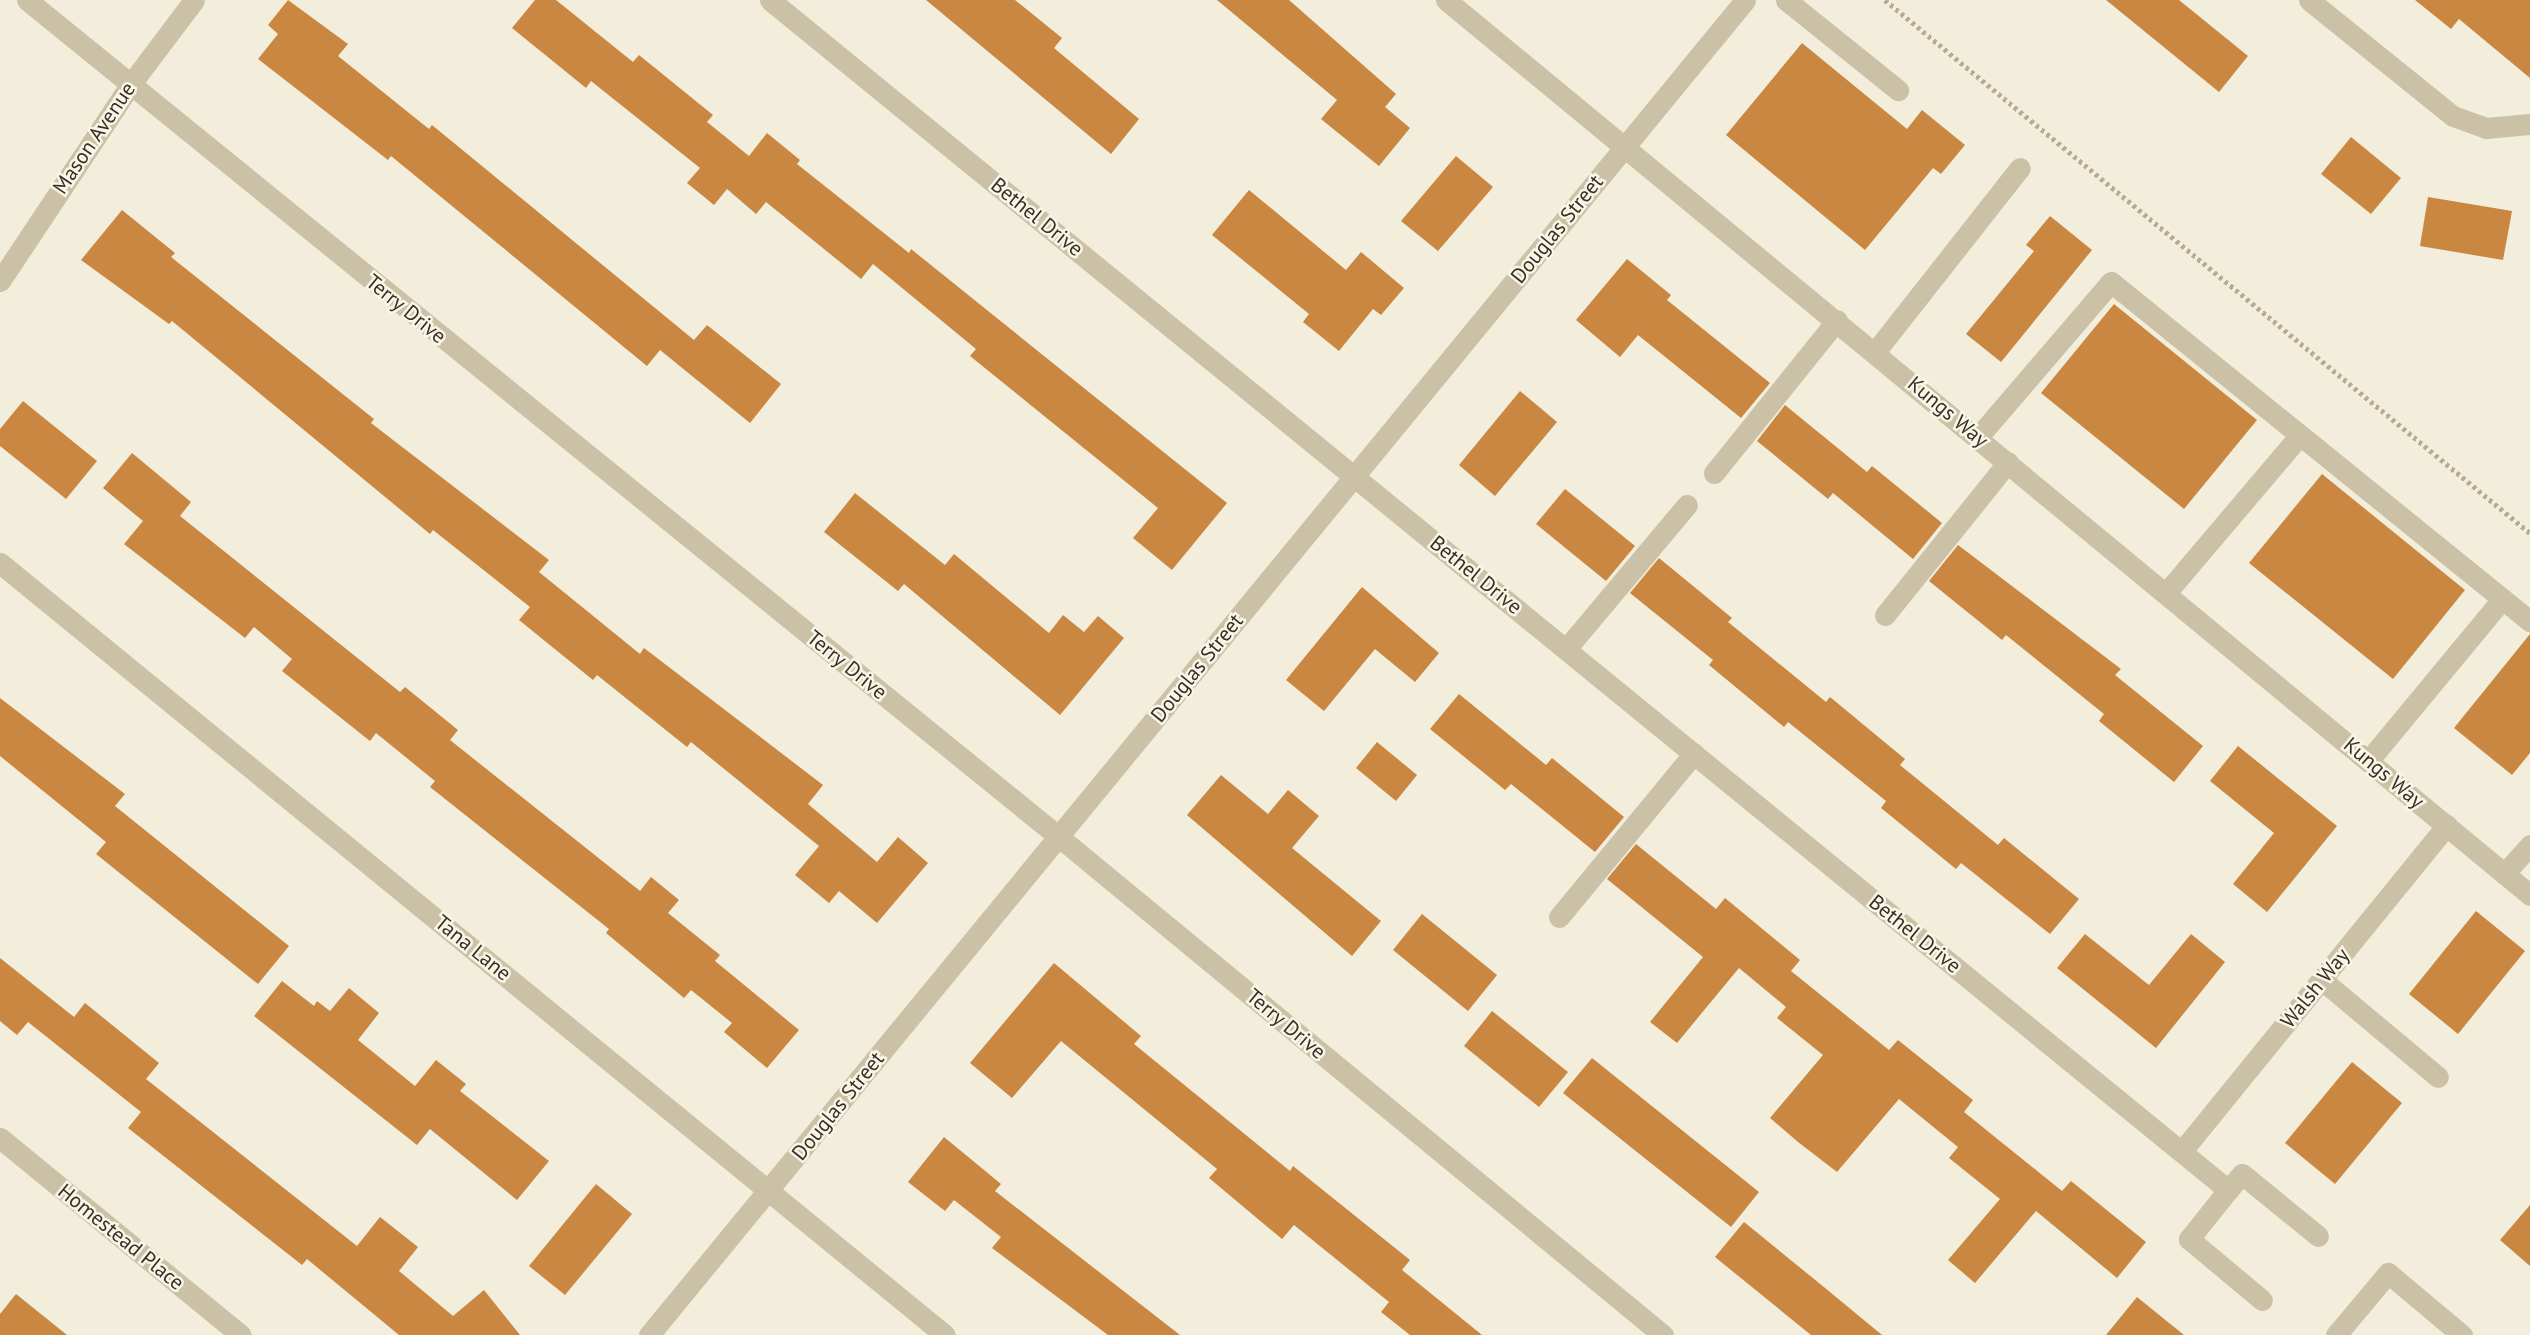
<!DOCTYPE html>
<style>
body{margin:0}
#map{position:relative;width:2530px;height:1335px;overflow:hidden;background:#f2eedb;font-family:"PT Sans",sans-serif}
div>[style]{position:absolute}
.building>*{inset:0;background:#c98742}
.path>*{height:4.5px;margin-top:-2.25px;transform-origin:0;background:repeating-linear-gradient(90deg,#b7ab90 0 3.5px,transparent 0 7px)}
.minor>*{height:21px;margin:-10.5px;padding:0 10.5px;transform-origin:10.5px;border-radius:10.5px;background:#cbc1a6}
span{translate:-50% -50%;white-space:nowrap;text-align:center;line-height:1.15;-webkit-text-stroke:5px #faf6e7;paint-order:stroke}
.street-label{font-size:21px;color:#373027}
</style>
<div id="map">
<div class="building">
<div style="clip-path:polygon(288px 0,348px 44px,338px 56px,429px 129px,432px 125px,694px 340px,707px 325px,781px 384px,750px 423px,660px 350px,647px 366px,391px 156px,388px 160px,258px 59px,278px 34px,268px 25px)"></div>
<div style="clip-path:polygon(535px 0,556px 0,633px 62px,639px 55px,713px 115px,707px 122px,749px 156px,767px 133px,800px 160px,797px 164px,909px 253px,911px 249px,1227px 503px,1172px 570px,1133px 538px,1158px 508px,970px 356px,976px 349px,873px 264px,861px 279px,766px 202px,756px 214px,727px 189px,714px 205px,687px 183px,700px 168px,591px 81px,586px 88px,512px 28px)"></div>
<div style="clip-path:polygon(926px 0,1015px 0,1062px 38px,1054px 48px,1139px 119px,1111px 154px)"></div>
<div style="clip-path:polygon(1217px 0,1289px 0,1396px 94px,1385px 107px,1410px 128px,1379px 166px,1321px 119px,1337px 100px)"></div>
<div style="clip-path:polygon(2106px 0,2179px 0,2248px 56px,2219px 92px)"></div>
<div style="clip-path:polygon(2415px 0,2530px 0,2530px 78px,2459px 19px,2451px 29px)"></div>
<div style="clip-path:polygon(1802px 43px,1907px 129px,1922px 110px,1965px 145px,1941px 174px,1933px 168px,1865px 250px,1726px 135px)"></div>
<div style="clip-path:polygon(2351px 137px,2401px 178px,2371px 214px,2321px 174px)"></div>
<div style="clip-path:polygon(1456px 156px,1493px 187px,1438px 251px,1401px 221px)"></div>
<div style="clip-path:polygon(1249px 190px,1346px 270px,1361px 252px,1404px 288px,1381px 315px,1373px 309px,1339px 351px,1303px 322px,1309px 314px,1212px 235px)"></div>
<div style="clip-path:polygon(2428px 197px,2512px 211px,2503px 260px,2420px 246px)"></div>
<div style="clip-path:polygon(122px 210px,175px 253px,171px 257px,374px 419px,371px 423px,549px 560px,539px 572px,640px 654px,644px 648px,823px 785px,808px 804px,877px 862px,898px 837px,928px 863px,877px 923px,839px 891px,829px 903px,795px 875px,819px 846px,691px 742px,687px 747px,597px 675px,593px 680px,519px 620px,530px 607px,433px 530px,430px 534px,172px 321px,169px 324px,81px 260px)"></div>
<div style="clip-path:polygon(2050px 216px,2092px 250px,2001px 362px,1966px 334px,2034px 251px,2026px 245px)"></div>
<div style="clip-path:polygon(1627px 259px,1671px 295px,1667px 300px,1770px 383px,1741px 418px,1638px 335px,1620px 357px,1576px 320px)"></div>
<div style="clip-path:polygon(2114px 304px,2257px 420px,2184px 509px,2041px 393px)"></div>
<div style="clip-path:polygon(1520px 391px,1557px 422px,1495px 496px,1459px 465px)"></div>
<div style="clip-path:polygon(23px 401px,97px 461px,66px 499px,0 446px,0 429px)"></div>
<div style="clip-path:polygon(1785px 405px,1867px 472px,1872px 466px,1942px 523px,1913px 559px,1833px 493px,1828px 499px,1757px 441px)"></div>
<div style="clip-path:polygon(132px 453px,191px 502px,180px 516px,400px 692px,405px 687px,458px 730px,450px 740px,640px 891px,651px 877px,679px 900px,668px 913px,720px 955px,715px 961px,799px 1030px,767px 1068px,724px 1032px,732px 1023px,691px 990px,684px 998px,606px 933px,609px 929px,430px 787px,435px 781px,376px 733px,370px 741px,282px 671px,292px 659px,254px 627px,245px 638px,124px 544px,143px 521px,103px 488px)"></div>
<div style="clip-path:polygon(2322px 474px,2465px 590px,2393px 679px,2249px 563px)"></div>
<div style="clip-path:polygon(1565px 489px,1635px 546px,1606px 581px,1536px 524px)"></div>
<div style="clip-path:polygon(855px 493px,945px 565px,954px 554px,1049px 633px,1063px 615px,1084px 632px,1098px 616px,1124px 638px,1060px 715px,904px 584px,898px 591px,824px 532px)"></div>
<div style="clip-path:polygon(1958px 545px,2121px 669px,2115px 675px,2203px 746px,2174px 782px,2099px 721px,2104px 714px,2006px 635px,2002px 640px,1929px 581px)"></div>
<div style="clip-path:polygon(1659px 558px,1732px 618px,1728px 622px,1826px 702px,1830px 697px,1905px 759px,1900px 765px,1998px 845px,2004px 838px,2079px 899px,2050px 934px,1961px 863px,1956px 869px,1881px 808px,1886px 801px,1788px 722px,1784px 727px,1709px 665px,1713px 660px,1630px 593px)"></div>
<div style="clip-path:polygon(1362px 587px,1439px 653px,1415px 682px,1375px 649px,1324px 711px,1286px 680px)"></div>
<div style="clip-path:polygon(2530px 634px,2530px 753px,2512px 775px,2454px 728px)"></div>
<div style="clip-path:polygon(1459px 694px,1546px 765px,1552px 758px,1624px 817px,1595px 852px,1511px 784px,1505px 790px,1430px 729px)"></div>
<div style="clip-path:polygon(0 698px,125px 794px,115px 806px,289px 946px,258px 984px,96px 854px,106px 842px,0 756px)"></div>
<div style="clip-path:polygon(1377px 742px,1417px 775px,1396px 801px,1356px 768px)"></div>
<div style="clip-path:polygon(2238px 746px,2337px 826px,2267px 912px,2233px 884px,2274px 833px,2210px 781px)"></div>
<div style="clip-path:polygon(1221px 775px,1268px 814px,1288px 790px,1319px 816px,1292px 848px,1381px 921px,1352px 956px,1187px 815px)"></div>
<div style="clip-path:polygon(1636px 844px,1716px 909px,1725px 898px,1800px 960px,1791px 971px,1889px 1050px,1898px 1040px,1973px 1100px,1964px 1112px,2062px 1191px,2071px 1181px,2146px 1242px,2117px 1278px,2036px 1211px,1975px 1283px,1948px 1260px,2000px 1199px,1949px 1158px,1958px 1147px,1899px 1099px,1837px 1172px,1798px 1142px,1770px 1118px,1823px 1055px,1777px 1018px,1786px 1007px,1739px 968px,1677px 1043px,1650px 1022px,1703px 957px,1607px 879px)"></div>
<div style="clip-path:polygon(2476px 911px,2525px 951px,2458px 1034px,2409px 994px)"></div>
<div style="clip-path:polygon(1422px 914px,1497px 975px,1468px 1011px,1393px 950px)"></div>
<div style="clip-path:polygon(2085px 934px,2149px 985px,2191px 934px,2225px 962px,2156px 1048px,2057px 968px)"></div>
<div style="clip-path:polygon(0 958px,74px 1017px,85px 1003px,159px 1063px,146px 1079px,357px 1246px,380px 1217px,418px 1247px,399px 1271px,453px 1316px,484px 1290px,520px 1335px,399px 1335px,307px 1259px,302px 1265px,128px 1128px,141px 1112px,28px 1022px,17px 1035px,0 1021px)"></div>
<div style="clip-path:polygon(1054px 963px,1141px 1036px,1134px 1044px,1290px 1171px,1293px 1166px,1410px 1260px,1402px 1270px,1482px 1335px,1410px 1335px,1381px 1312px,1389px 1302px,1294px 1225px,1282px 1239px,1209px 1178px,1217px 1169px,1061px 1041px,1012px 1098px,970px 1063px)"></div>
<div style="clip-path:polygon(282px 981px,314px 1006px,317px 1001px,330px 1011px,349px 988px,379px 1013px,358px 1040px,415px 1086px,436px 1060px,466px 1084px,460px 1091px,549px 1161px,517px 1200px,430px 1129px,417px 1145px,254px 1016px)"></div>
<div style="clip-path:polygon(1492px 1011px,1568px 1072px,1539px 1107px,1464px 1046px)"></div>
<div style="clip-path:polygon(1592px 1058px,1759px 1192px,1731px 1227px,1563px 1093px)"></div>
<div style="clip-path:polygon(2352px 1062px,2402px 1103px,2335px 1184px,2285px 1143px)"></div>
<div style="clip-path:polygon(944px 1137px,1001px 1184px,995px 1191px,1180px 1335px,1108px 1335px,992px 1248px,1001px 1237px,954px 1200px,945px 1211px,908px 1182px)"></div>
<div style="clip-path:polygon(596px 1184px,632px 1214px,565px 1295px,529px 1266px)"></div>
<div style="clip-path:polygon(2530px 1205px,2530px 1266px,2500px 1240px)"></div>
<div style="clip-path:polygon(1744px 1222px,1819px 1283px,1882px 1335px,1811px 1335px,1715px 1257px)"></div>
<div style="clip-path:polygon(16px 1294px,67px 1335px,0 1335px,0 1314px)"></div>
<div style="clip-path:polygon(2137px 1297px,2184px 1335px,2106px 1335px)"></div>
</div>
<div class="path">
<div style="left:1885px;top:0;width:837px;rotate:39.57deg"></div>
</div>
<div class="minor">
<div style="left:27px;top:0;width:1329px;rotate:39.04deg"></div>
<div style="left:1059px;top:837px;width:783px;rotate:39.51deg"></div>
<div style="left:770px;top:0;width:1882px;rotate:39.22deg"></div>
<div style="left:2228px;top:1190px;width:63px;rotate:128.5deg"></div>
<div style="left:2189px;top:1239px;width:95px;rotate:39.9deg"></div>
<div style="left:1446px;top:0;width:1406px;rotate:39.54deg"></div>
<div style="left:1786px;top:0;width:144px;rotate:38.8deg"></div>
<div style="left:2309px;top:0;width:185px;rotate:38.9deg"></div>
<div style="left:2453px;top:116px;width:35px;rotate:20deg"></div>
<div style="left:2486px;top:128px;width:44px;rotate:-5.2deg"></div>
<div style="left:0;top:281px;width:235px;rotate:-56.4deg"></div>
<div style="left:130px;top:85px;width:106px;rotate:-53deg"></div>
<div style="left:1875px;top:352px;width:234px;rotate:-51.8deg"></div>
<div style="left:1978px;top:437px;width:204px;rotate:-49.4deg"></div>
<div style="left:2111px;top:282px;width:243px;rotate:39deg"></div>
<div style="left:1714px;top:473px;width:196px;rotate:-51.2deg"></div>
<div style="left:0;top:563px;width:1220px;rotate:39.25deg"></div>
<div style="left:2166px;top:593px;width:207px;rotate:-49.7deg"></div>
<div style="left:2300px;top:435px;width:296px;rotate:39deg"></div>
<div style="left:1885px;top:615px;width:196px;rotate:-51.2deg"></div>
<div style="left:1566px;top:649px;width:188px;rotate:-50deg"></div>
<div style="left:2369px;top:760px;width:209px;rotate:-50.4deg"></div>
<div style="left:2504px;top:874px;width:39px;rotate:-48deg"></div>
<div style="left:1559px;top:917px;width:212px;rotate:-50.5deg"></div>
<div style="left:2322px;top:980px;width:151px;rotate:39.9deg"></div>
<div style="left:0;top:1138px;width:311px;rotate:39.3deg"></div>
<div style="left:2182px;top:1151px;width:420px;rotate:-50.9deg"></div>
<div style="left:2228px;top:1190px;width:21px;rotate:-49deg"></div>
<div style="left:2242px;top:1174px;width:98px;rotate:39.2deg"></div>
<div style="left:649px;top:1335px;width:1727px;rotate:-50.61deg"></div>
<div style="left:2336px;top:1335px;width:81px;rotate:-50deg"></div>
<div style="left:2388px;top:1273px;width:97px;rotate:40deg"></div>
</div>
<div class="street-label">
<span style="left:94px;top:138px;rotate:-56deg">Mason Avenue</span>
<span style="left:1037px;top:217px;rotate:39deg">Bethel Drive</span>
<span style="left:1557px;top:229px;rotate:-51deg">Douglas Street</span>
<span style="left:406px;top:309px;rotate:39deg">Terry Drive</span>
<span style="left:1948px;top:412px;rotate:40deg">Kungs Way</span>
<span style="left:1476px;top:575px;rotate:39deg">Bethel Drive</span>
<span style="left:847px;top:665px;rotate:39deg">Terry Drive</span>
<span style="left:1197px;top:668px;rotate:-51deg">Douglas Street</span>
<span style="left:2384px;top:773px;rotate:40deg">Kungs Way</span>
<span style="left:1915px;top:934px;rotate:39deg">Bethel Drive</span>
<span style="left:473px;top:948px;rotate:39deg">Tana Lane</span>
<span style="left:2315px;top:988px;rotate:-51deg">Walsh Way</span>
<span style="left:1286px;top:1024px;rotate:40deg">Terry Drive</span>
<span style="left:838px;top:1106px;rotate:-51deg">Douglas Street</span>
<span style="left:121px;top:1237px;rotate:39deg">Homestead Place</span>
</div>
</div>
